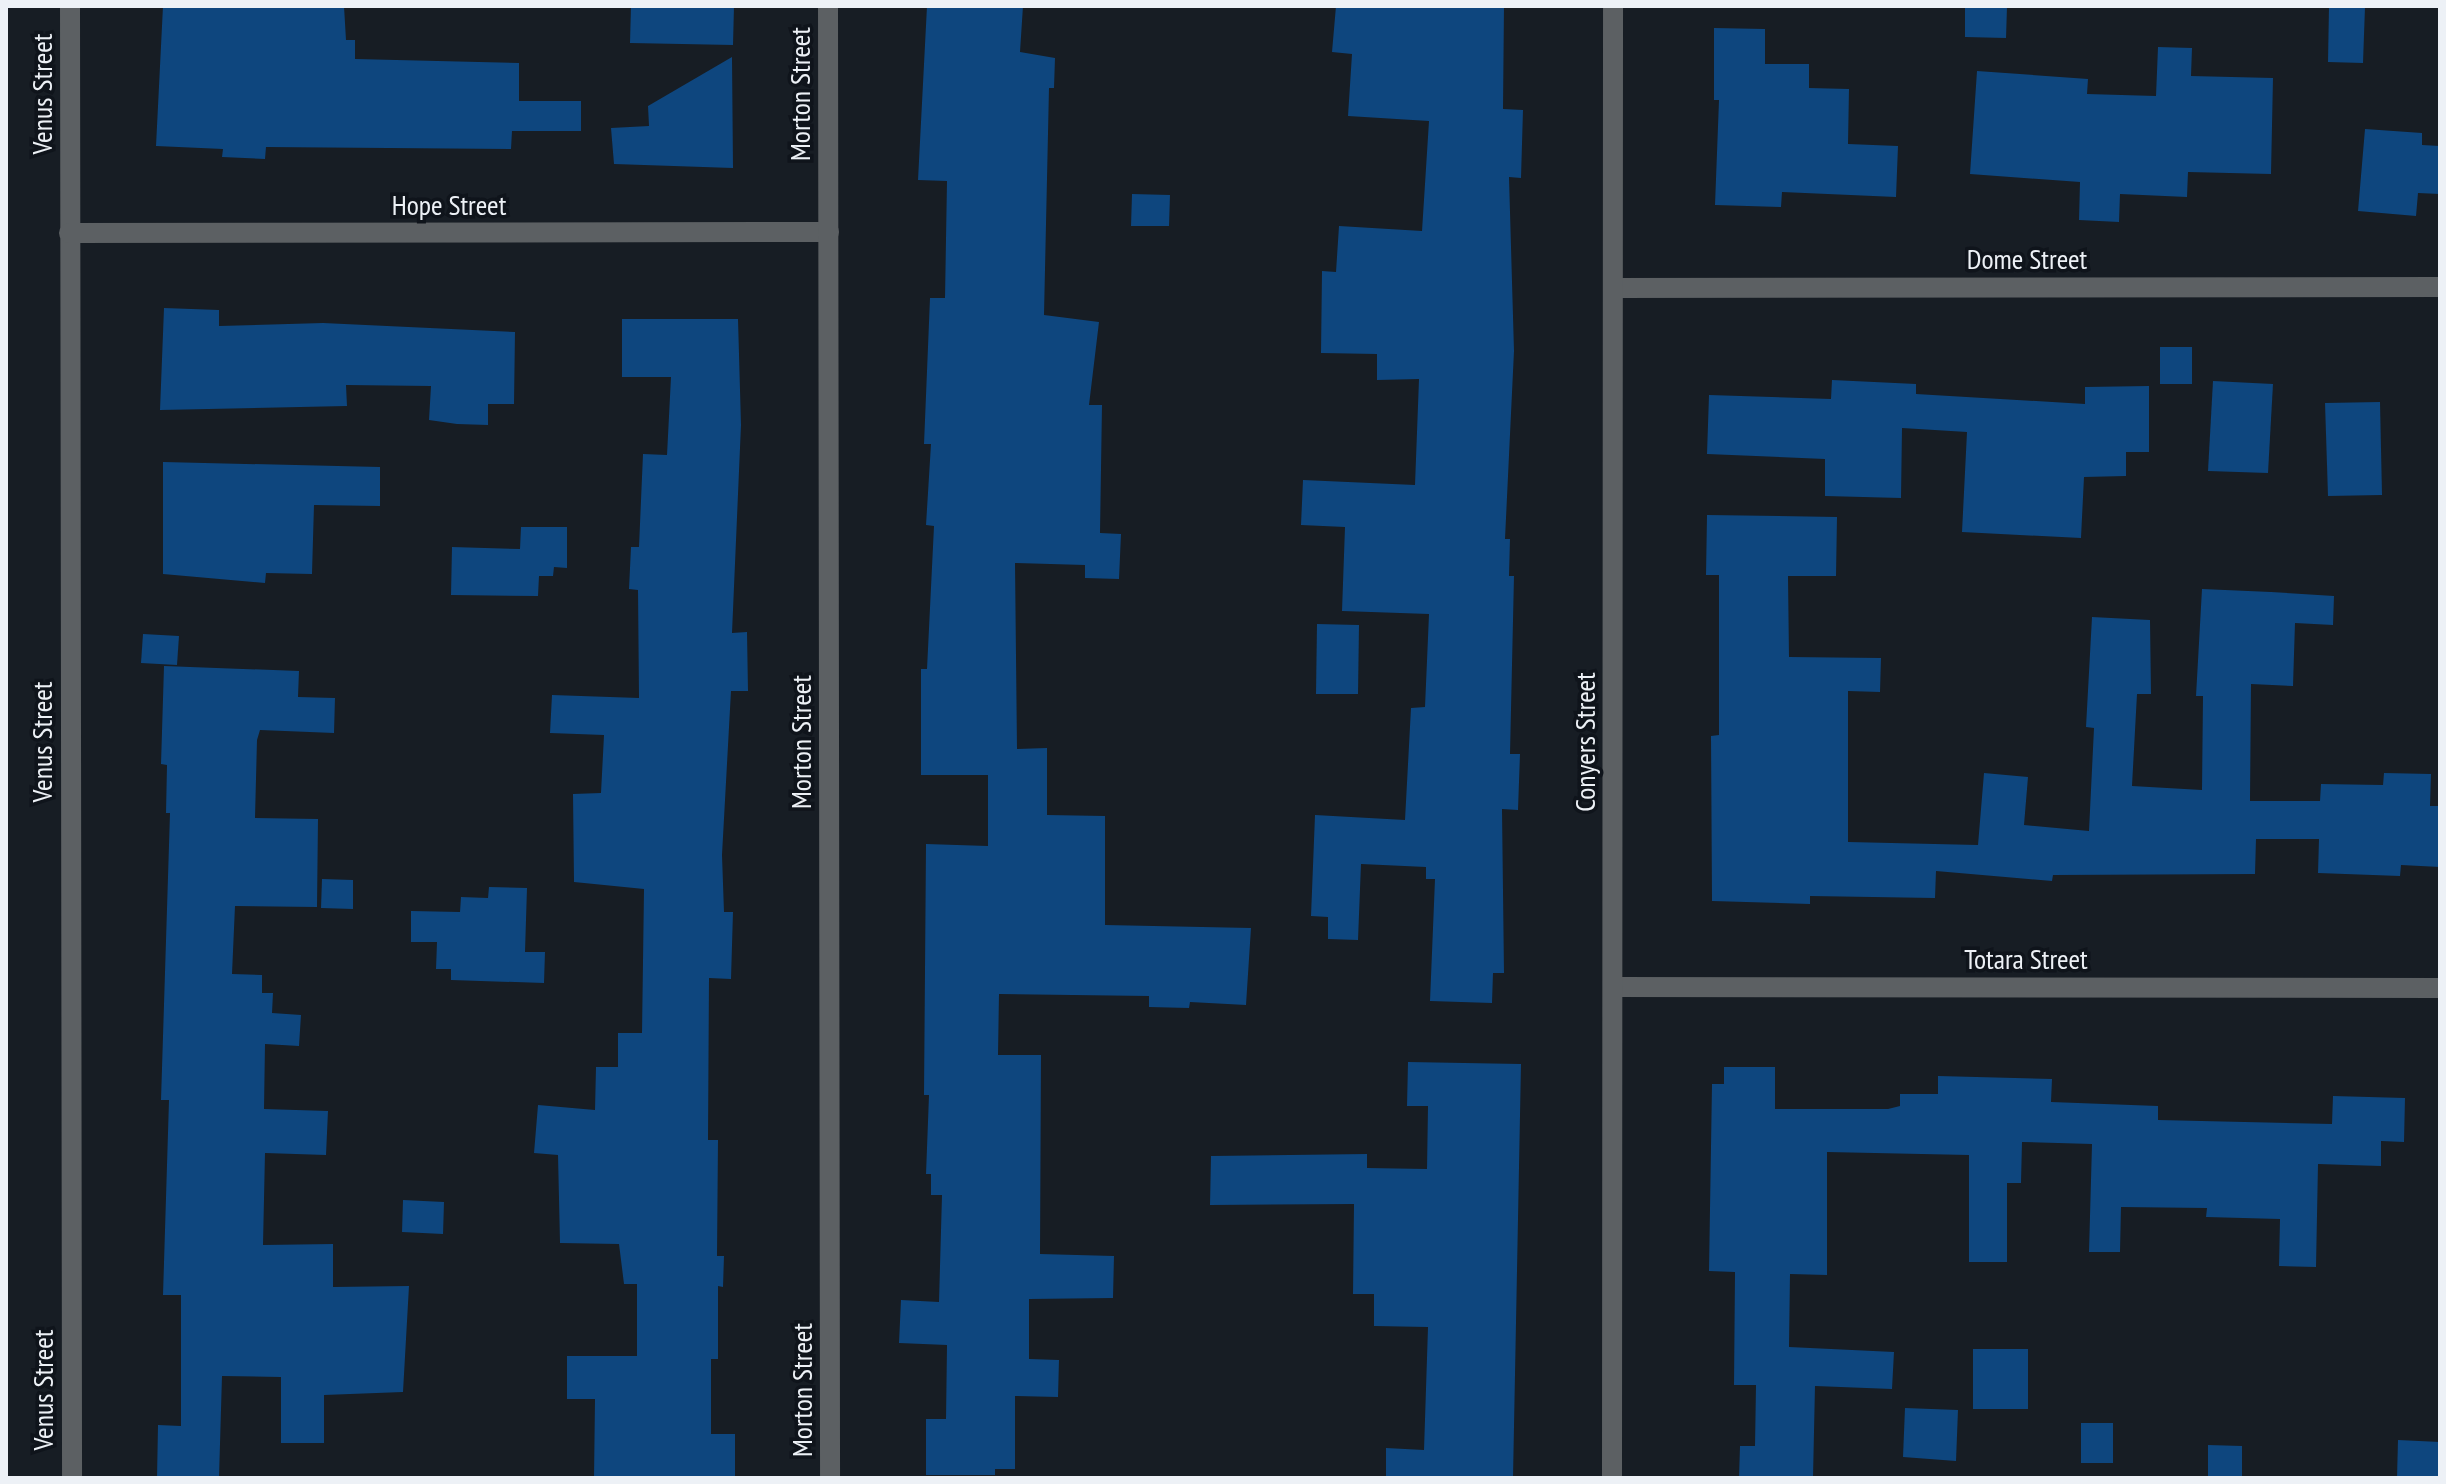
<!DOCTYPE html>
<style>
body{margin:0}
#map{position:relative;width:2446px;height:1484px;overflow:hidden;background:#171d24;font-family:"PT Sans Narrow",sans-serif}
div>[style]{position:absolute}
.building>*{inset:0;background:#0e467e}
.minor>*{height:20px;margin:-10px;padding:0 10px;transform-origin:10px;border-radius:10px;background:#5c6063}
.tertiary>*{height:20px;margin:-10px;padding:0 10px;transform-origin:10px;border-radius:10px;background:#5c6063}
span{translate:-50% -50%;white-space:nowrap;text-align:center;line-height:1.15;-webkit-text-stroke:7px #0f141b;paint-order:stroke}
.street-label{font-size:28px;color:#edf1f6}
.frame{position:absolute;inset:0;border:8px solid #edf1f6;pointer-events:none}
</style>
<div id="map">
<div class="building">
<div style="clip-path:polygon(163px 6px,344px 6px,346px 40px,355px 40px,355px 59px,519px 63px,519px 101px,581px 101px,581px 131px,512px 131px,511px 149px,266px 147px,265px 159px,222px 157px,223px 149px,156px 146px)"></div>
<div style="clip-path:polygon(631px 6px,734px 6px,733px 45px,630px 43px)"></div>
<div style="clip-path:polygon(927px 6px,1023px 6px,1020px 52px,1055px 58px,1054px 88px,1049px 88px,1044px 315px,1099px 322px,1089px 405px,1102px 405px,1100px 533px,1121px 534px,1119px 579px,1085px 578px,1085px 565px,1015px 563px,1017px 749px,1047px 748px,1047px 815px,1105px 816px,1105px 925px,1251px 928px,1246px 1005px,1190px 1002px,1189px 1008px,1149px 1007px,1149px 996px,999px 994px,998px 1055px,1041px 1055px,1040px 1254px,1114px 1256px,1113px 1298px,1029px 1299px,1029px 1359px,1059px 1360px,1058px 1397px,1015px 1396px,1015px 1469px,995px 1469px,995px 1475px,926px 1475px,926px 1419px,946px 1419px,947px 1345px,899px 1343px,901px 1300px,939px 1302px,942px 1195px,931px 1195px,931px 1174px,926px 1174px,929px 1095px,924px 1095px,926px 844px,988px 846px,988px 775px,921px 775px,921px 669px,927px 669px,934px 526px,926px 525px,931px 444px,924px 444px,930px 298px,945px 298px,947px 181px,918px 180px)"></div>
<div style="clip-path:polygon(1336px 6px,1504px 6px,1503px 109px,1523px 110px,1521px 178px,1509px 177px,1514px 351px,1505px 539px,1510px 539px,1509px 576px,1514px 576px,1510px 754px,1520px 754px,1518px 810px,1502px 809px,1504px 973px,1493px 973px,1492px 1003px,1430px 1001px,1435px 879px,1426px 879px,1426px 867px,1361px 864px,1358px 940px,1328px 939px,1328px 917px,1311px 916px,1315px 815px,1405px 820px,1411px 708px,1425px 707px,1429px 614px,1342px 611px,1345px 527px,1301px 525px,1303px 480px,1415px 485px,1419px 379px,1377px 380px,1377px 354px,1321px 353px,1322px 271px,1336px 272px,1339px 226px,1422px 231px,1429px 121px,1348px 116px,1352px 54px,1332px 52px)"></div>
<div style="clip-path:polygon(1965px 6px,2007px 6px,2006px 38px,1965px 37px)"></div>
<div style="clip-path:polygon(2329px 6px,2365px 7px,2363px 63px,2328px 62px)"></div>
<div style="clip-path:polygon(1714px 28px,1765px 29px,1765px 64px,1809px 64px,1809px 88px,1849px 89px,1848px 144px,1898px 146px,1896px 197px,1782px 192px,1781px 207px,1715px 205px,1719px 100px,1714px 100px)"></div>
<div style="clip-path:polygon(2158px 47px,2192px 48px,2191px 76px,2273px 78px,2271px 174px,2188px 172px,2187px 197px,2120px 194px,2119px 222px,2079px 220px,2080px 182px,1970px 174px,1977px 71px,2088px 79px,2087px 94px,2156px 96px)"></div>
<div style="clip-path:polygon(732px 57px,733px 168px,614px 164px,611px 128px,649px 126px,648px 106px)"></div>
<div style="clip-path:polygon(2365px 129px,2422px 133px,2422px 145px,2440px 146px,2440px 194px,2418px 193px,2416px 216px,2358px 211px)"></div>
<div style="clip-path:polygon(1132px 194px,1170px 195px,1169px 226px,1131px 226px)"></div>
<div style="clip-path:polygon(164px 308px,219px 310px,219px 326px,323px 323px,515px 332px,514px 404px,488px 404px,488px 425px,457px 424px,429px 420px,431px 386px,346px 385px,347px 406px,160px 410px)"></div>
<div style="clip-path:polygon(622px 319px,738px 319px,741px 425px,732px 633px,747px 632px,748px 691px,731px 691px,722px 855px,724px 912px,733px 912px,731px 979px,709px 978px,708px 1140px,718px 1140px,717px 1256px,724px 1256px,723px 1287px,718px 1286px,718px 1359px,711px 1359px,711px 1434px,735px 1434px,735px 1478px,594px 1478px,595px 1399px,567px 1399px,567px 1356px,637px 1356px,637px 1284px,624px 1284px,619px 1244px,560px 1243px,558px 1155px,534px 1153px,538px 1105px,595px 1110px,596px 1067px,618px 1067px,618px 1033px,642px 1033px,644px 889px,574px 882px,573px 794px,601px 793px,604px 735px,550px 733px,552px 695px,639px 698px,638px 590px,629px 589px,631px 547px,639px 547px,643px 454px,667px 455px,671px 377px,622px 377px)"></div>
<div style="clip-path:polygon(2160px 347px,2192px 347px,2192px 384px,2160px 384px)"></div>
<div style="clip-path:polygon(1832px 380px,1916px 384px,1916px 394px,2085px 404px,2085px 387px,2149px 386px,2149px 452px,2126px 452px,2126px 476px,2084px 477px,2081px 538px,1962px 532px,1967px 432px,1902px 428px,1901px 498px,1825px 496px,1825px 459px,1707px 454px,1709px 395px,1831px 399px)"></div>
<div style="clip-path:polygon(2213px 381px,2273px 384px,2268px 473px,2208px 471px)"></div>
<div style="clip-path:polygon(2380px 402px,2382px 495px,2328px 496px,2325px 403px)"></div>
<div style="clip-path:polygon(163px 462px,380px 467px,380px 506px,314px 505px,312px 574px,266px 573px,265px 583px,163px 574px)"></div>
<div style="clip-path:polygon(1707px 515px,1837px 517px,1836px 576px,1788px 576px,1789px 657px,1881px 658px,1880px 692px,1848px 691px,1848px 842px,1978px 845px,1984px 773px,2028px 777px,2024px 825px,2089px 831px,2094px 728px,2086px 727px,2092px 617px,2150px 620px,2151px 694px,2137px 694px,2132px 786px,2202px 790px,2203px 696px,2196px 696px,2202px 589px,2271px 592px,2334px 596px,2333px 625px,2295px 623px,2293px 686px,2251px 684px,2250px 801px,2320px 801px,2321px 784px,2383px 785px,2384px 773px,2431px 774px,2430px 806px,2440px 806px,2440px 867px,2401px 865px,2400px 876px,2318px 873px,2319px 839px,2256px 839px,2255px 874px,2053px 875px,2052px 881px,1936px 871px,1935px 898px,1810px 896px,1810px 904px,1712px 901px,1711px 736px,1719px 735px,1719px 575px,1706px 575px)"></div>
<div style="clip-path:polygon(521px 527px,567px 527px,567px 568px,554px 567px,553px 576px,539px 576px,538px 596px,451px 595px,452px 547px,520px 549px)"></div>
<div style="clip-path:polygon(1317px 624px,1359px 625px,1358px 694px,1316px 694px)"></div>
<div style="clip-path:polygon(143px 634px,179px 636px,177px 665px,141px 663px)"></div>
<div style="clip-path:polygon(164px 666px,299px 671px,298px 697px,335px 698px,334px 733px,260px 730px,257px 740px,255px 818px,318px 819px,317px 907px,235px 906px,232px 974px,262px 975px,262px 993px,273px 993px,272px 1013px,301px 1015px,299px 1046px,265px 1044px,264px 1109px,328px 1111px,326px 1155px,265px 1153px,263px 1245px,333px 1244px,333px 1287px,409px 1286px,403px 1392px,324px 1395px,324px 1443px,281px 1443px,281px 1377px,222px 1376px,219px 1478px,157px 1478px,158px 1425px,181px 1426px,181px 1295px,163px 1295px,169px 1100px,161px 1100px,170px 813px,166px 813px,167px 765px,161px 764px)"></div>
<div style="clip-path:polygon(322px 879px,353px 880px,353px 909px,321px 908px)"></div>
<div style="clip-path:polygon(489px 887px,527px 888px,525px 952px,545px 952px,544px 983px,451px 980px,451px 969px,436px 969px,437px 942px,411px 942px,411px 911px,460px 912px,461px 897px,488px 898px)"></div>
<div style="clip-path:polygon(1408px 1062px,1521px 1064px,1513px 1478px,1386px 1478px,1386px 1448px,1424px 1450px,1428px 1327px,1374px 1326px,1374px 1294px,1353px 1294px,1354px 1204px,1210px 1205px,1211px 1156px,1367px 1154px,1367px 1168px,1427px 1169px,1428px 1106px,1407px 1106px)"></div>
<div style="clip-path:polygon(1724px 1067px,1775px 1067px,1775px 1109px,1888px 1109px,1900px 1106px,1900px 1094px,1938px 1094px,1938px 1076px,2052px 1079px,2051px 1102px,2158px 1106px,2158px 1120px,2332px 1124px,2333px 1096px,2405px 1098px,2404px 1142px,2381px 1141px,2381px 1166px,2318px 1164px,2316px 1267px,2279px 1266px,2280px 1219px,2206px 1217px,2207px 1208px,2121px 1207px,2120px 1252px,2089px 1252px,2092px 1144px,2022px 1142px,2021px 1183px,2007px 1183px,2007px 1262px,1969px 1262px,1969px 1155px,1827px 1152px,1827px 1275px,1790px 1274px,1789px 1347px,1894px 1352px,1892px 1389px,1815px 1386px,1813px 1478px,1739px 1478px,1740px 1446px,1755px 1446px,1756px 1385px,1734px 1385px,1735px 1272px,1709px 1271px,1712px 1084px,1724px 1084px)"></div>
<div style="clip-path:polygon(403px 1200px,444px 1202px,443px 1234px,402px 1232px)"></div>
<div style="clip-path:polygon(1973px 1349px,2028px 1349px,2028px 1409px,1973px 1409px)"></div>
<div style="clip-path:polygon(1905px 1408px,1958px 1410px,1956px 1461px,1903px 1457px)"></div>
<div style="clip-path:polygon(2081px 1423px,2113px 1423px,2113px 1463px,2081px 1463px)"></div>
<div style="clip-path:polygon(2398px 1440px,2440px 1442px,2440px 1478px,2397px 1478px)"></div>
<div style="clip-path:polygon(2208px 1445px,2242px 1446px,2242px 1478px,2208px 1478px)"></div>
</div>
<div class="minor">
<div style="left:70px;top:6px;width:1472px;rotate:89.92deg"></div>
<div style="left:69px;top:233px;width:760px;rotate:-0.08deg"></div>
<div style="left:1613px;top:288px;width:827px;rotate:-0.07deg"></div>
<div style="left:1613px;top:987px;width:827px;rotate:0.07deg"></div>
<div style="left:1612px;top:1478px;width:1472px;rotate:-89.96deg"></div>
</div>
<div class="tertiary">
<div style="left:828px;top:6px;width:1472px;rotate:89.92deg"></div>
</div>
<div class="street-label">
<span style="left:42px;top:94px;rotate:-90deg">Venus Street</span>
<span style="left:800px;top:94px;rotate:-90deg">Morton Street</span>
<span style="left:449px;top:205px">Hope Street</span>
<span style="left:2027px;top:259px">Dome Street</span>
<span style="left:42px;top:742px;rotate:-90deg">Venus Street</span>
<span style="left:801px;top:742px;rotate:-90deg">Morton Street</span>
<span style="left:1585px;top:742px;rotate:-90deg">Conyers Street</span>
<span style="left:2026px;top:959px">Totara Street</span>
<span style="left:43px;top:1390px;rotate:-90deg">Venus Street</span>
<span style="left:802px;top:1390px;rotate:-90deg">Morton Street</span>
</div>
<div class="frame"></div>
</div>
